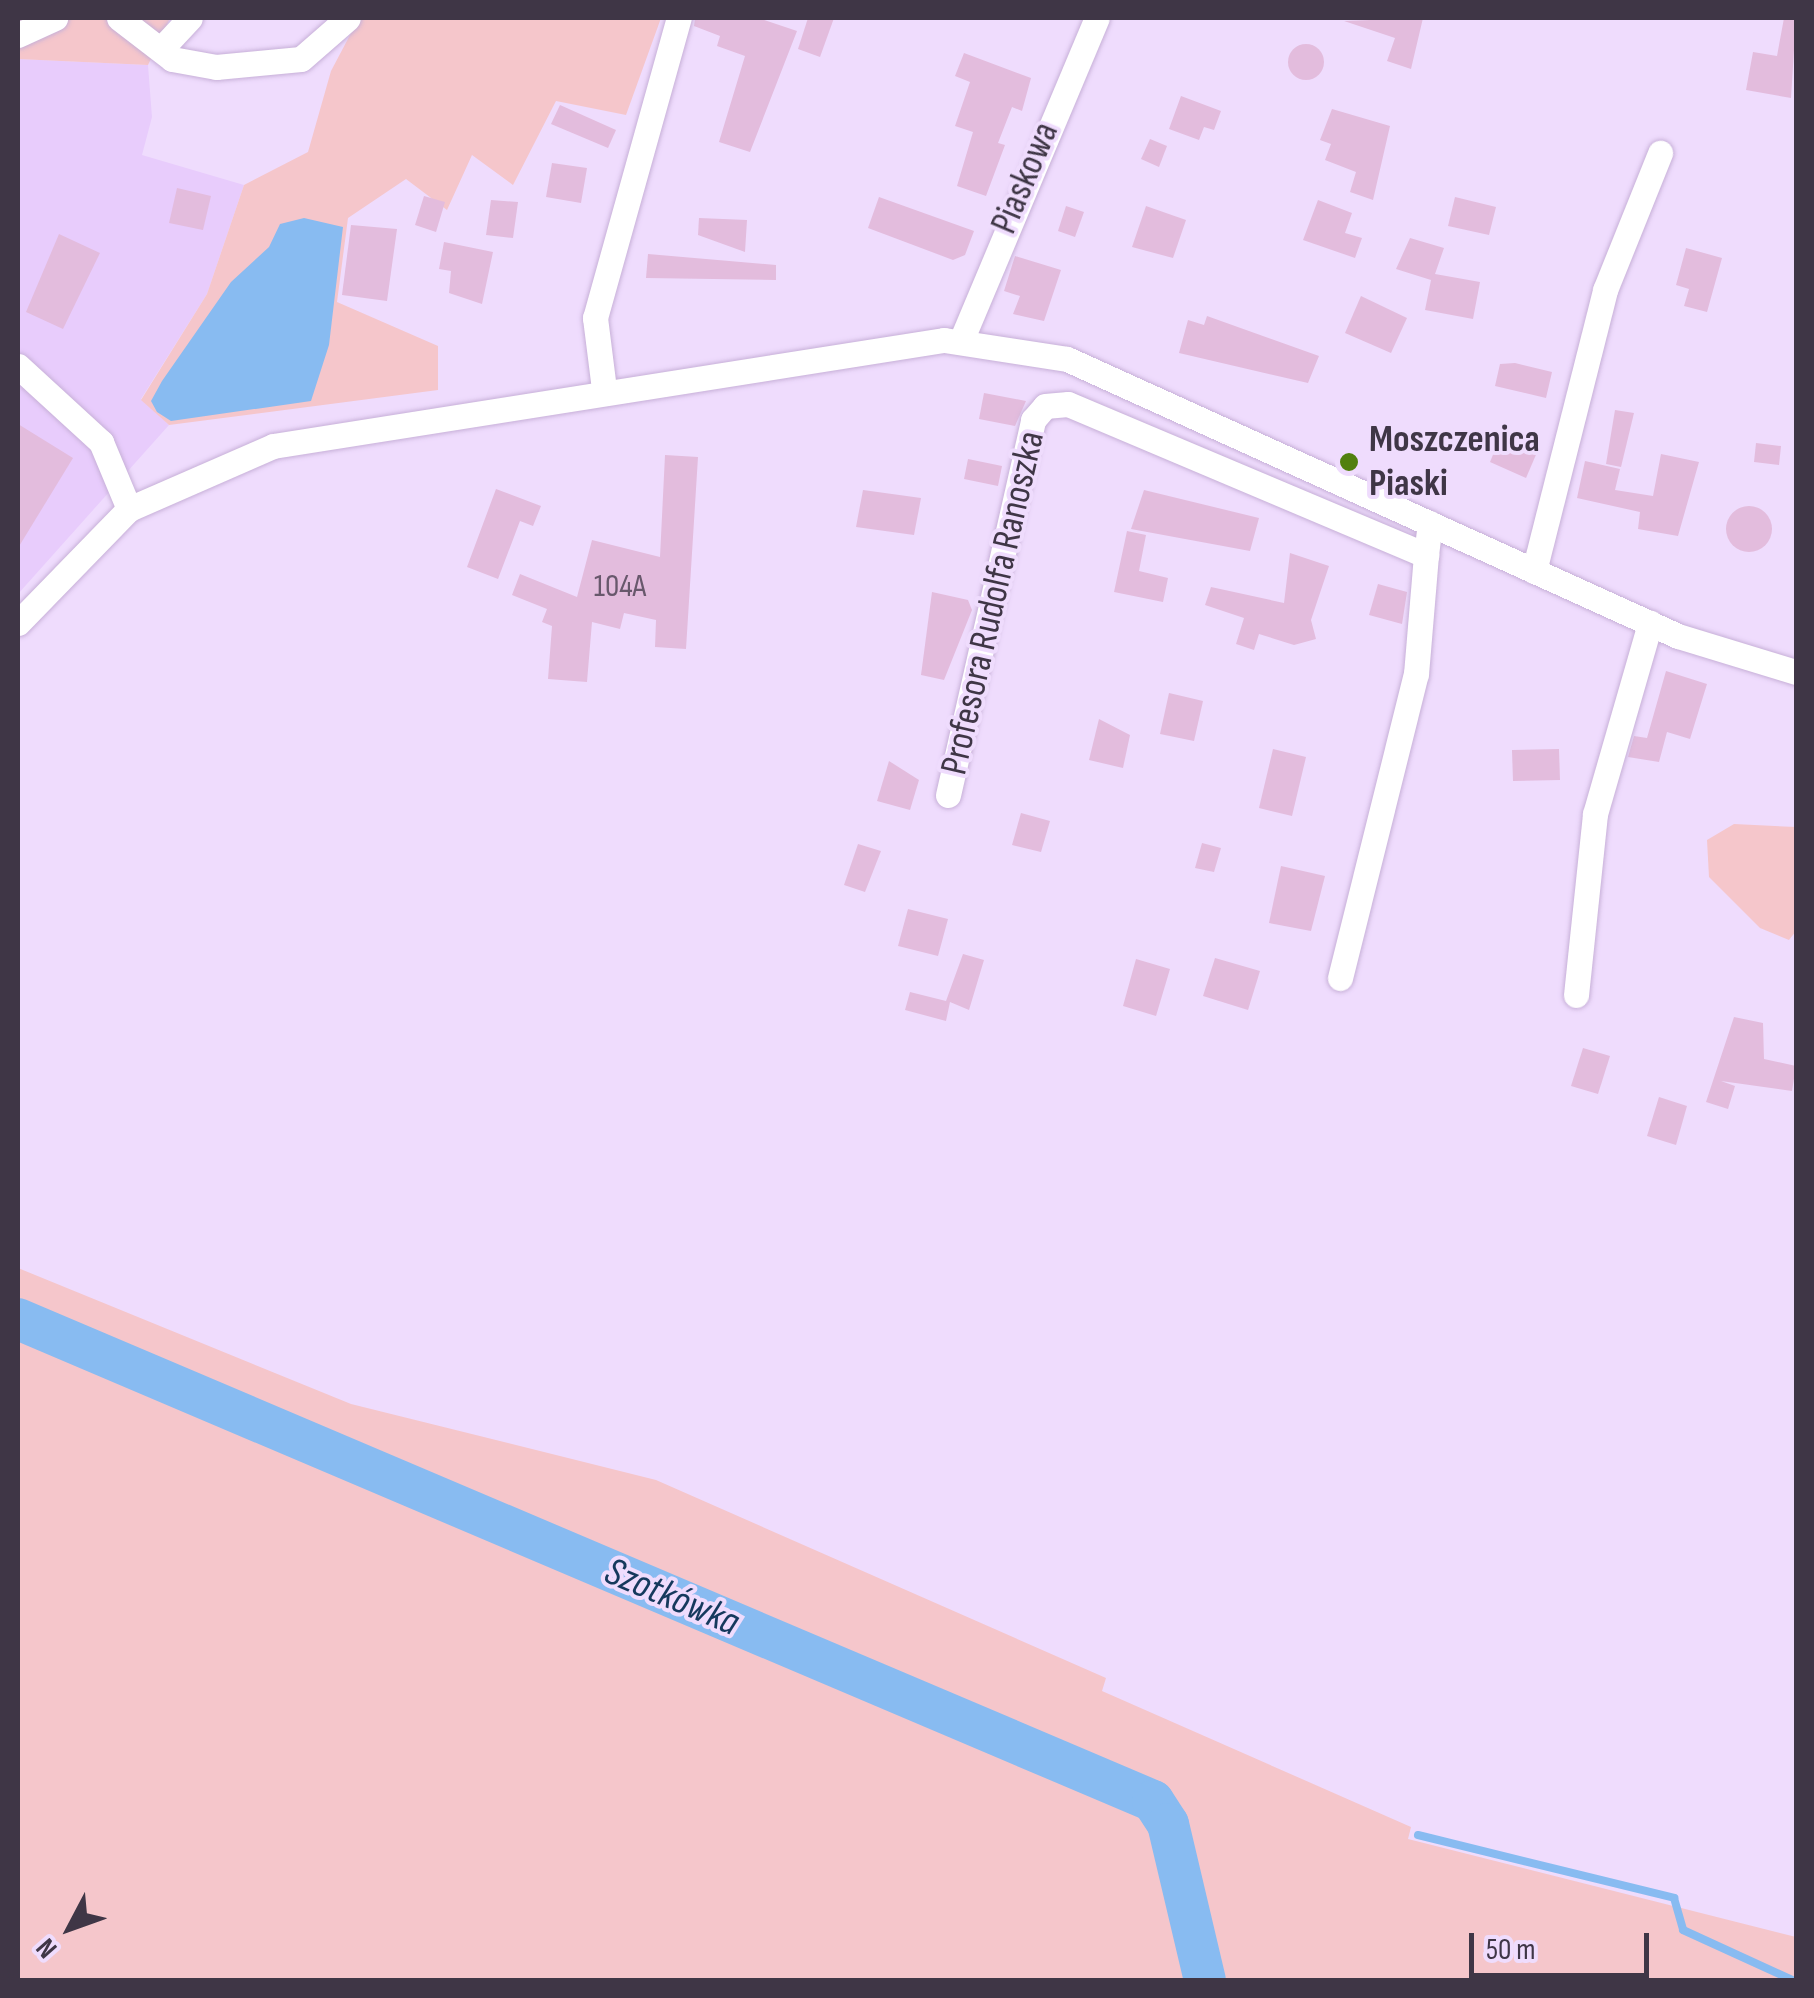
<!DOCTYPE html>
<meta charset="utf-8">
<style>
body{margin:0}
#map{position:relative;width:1814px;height:1998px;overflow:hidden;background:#efdcfd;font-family:"Sofia Sans Condensed",sans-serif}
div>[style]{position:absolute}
.built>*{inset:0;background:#e8ccfc}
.green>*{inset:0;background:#f5c6cb}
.water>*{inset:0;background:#88bbf1}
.stream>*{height:8px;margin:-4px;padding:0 4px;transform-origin:4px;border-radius:4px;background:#88bbf1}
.river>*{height:42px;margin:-21px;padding:0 21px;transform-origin:21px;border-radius:21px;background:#88bbf1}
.building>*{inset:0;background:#e3bcdd}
.round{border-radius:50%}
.roads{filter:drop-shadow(0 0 2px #c7b0d8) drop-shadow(0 0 2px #c7b0d8)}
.minor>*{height:25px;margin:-12.5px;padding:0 12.5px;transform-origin:12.5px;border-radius:12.5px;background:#fff}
.dots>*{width:28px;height:28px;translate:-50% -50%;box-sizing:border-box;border:5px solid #efdcfd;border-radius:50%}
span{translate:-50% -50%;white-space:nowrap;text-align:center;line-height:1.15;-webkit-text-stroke:8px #efdcfd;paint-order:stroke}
.number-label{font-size:32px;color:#68586c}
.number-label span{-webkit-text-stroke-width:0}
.street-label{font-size:38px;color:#3f3646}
.poi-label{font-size:38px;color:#3f3646;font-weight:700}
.left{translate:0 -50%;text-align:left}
.water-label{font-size:40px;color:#15395d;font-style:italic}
.frame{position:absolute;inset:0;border:20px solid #3f3646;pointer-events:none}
.north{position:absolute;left:20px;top:1878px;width:100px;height:100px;-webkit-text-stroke:8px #efdcfd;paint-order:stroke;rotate:229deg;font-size:28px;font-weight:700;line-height:40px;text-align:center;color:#3f3646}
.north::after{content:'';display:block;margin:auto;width:35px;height:45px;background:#3f3646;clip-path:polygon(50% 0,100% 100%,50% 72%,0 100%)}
.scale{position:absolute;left:1469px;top:1933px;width:180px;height:45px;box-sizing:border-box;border:5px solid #3f3646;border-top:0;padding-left:12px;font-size:30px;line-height:35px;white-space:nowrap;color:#3f3646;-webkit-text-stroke:8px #efdcfd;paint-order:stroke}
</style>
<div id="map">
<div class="built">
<div style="clip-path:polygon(18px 59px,148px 65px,152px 117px,142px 155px,244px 185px,207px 294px,141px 399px,169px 425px,18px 594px)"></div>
</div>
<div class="green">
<div style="clip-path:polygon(18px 18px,170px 18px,148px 65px,18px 59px)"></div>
<div style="clip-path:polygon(359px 18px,661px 18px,626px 115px,556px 101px,513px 185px,472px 155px,447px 210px,406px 179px,348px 218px,337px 302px,438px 346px,438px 390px,169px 425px,141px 400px,207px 294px,244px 185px,308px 152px,331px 71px)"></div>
<div style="clip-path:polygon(1734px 824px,1796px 827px,1796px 931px,1789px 940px,1760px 928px,1709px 877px,1707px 840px)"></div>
<div style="clip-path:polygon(18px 1268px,351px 1404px,656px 1480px,1106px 1678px,1102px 1691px,1411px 1827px,1408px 1839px,1796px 1937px,1796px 1980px,18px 1980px)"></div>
</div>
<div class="water">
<div style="clip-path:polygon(304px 218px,343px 227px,329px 345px,311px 401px,171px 421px,157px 412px,151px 401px,162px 381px,231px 282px,269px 247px,280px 224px)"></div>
</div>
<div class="stream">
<div style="left:1418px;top:1835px;width:264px;rotate:13.8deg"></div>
<div style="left:1674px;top:1898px;width:33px;rotate:74deg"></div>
<div style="left:1683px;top:1930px;width:120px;rotate:24.6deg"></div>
</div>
<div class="river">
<div style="left:18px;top:1319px;width:1233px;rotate:23.01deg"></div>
<div style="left:1153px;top:1801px;width:27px;rotate:57deg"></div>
<div style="left:1168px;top:1824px;width:160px;rotate:76.7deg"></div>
</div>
<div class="building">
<div style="clip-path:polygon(695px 18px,758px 18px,797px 31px,750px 152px,719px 142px,745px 56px,717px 46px,720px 36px,694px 26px)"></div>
<div style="clip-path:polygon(808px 18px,834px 18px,820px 57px,798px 49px)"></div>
<div style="clip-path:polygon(1423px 18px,1411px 69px,1387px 61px,1395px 38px,1344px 21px)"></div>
<div style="clip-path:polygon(1784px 18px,1796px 18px,1791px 98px,1746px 90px,1753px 52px,1777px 56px)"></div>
<div class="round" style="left:1288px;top:44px;width:36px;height:36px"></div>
<div style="clip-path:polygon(964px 53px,1031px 78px,1022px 111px,1012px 107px,998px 143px,1005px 145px,986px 196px,957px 186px,973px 132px,955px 126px,970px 82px,955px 76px)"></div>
<div style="clip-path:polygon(1181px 96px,1221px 111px,1214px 130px,1204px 127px,1199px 140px,1169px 129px)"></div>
<div style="clip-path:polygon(560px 105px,616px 130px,608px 148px,551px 124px)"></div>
<div style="clip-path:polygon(1332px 109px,1390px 126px,1373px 200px,1350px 192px,1356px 172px,1325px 160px,1331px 144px,1320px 140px)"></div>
<div style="clip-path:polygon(1150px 139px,1167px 146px,1159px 167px,1141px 159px)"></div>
<div style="clip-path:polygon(552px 163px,587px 168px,581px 203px,546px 197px)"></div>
<div style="clip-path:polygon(177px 188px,211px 196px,203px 230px,169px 223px)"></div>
<div style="clip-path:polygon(424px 196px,445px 202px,436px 232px,415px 225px)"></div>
<div style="clip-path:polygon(879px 197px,974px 231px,965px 255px,953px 260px,868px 228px)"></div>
<div style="clip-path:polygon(1455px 197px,1496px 207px,1489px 235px,1448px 226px)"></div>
<div style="clip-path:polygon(491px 200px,518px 202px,513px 238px,486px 235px)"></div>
<div style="clip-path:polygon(1318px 200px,1352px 213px,1345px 233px,1362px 238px,1355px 258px,1303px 240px)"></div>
<div style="clip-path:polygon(1066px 206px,1084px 212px,1075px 237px,1058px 231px)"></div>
<div style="clip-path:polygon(1146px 206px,1186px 220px,1173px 258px,1132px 247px)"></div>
<div style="clip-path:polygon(699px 218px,747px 220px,745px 252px,698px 235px)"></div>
<div style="clip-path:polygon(351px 225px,397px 229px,387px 301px,342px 295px)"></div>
<div style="clip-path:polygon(59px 234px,100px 253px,63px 329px,26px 312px)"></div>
<div style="clip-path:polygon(1410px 238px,1444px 248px,1435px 274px,1480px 282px,1473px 319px,1425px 310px,1431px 280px,1396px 269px)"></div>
<div style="clip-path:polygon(444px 242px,493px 252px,482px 304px,449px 293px,451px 271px,439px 269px)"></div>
<div style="clip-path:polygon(1686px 248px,1722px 258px,1707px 312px,1684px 306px,1689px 289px,1676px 285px)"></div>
<div style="clip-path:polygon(648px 254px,776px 265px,776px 280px,646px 278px)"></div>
<div style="clip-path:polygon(1015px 256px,1061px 270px,1044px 321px,1013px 314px,1020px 296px,1004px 291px)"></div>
<div style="clip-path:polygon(1361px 296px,1407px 318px,1391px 353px,1345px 333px)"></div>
<div style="clip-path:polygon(1207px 316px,1319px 356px,1308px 383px,1179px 353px,1188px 320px,1204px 325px)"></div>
<div style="clip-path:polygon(1515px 363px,1552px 372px,1546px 398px,1495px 386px,1500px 364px)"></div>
<div style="clip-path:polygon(984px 393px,1026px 401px,1015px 426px,979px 419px)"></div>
<div style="clip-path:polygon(1615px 410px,1634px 413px,1621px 467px,1606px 464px)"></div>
<div style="clip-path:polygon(18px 424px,73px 458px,18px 548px)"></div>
<div style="clip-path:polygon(1499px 440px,1538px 450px,1526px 478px,1490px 462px)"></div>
<div style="clip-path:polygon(1756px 443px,1781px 446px,1779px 465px,1754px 462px)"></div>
<div style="clip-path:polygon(1661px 454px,1699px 462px,1678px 536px,1638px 529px,1640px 512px,1577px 498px,1585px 461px,1620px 469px,1615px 490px,1653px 496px)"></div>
<div style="clip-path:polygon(665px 455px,698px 457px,686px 649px,655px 647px,656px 620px,624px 613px,620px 629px,592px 622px,587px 682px,548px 679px,552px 626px,542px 622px,547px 609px,512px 595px,520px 574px,577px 597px,592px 540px,660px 557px)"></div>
<div style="clip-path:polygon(968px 459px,1002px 466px,998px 486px,964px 479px)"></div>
<div style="clip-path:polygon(496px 489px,541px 506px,533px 526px,520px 521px,498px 579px,467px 567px)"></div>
<div style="clip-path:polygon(863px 490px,921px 498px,914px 535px,856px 527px)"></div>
<div style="clip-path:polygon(1144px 490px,1259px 518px,1250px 551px,1131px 529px)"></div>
<div class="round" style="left:1726px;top:506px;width:46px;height:46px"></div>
<div style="clip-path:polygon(1127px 531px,1146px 535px,1139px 571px,1168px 578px,1163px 602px,1114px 592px)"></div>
<div style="clip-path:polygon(1290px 553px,1329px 566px,1311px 620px,1316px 639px,1294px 645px,1259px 634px,1254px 650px,1236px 644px,1244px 618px,1205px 605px,1211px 587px,1284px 603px)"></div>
<div style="clip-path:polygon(1378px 584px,1407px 592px,1402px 624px,1369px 615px)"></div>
<div style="clip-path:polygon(932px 592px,968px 600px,972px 610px,944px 680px,921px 675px)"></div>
<div style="clip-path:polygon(1666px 671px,1707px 684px,1690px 739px,1667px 732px,1659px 762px,1628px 757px,1634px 736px,1647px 738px)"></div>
<div style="clip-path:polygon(1169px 693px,1203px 701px,1194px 741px,1160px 734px)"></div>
<div style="clip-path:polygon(1099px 719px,1130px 735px,1123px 768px,1089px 760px)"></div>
<div style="clip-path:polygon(1273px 749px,1306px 757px,1292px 816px,1259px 808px)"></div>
<div style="clip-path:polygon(1559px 749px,1560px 780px,1513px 781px,1512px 750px)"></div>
<div style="clip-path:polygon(889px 761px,919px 780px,910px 810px,877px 801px)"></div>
<div style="clip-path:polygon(1021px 813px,1050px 821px,1041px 852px,1012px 845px)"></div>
<div style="clip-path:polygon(1202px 843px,1221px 848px,1214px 872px,1195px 868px)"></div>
<div style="clip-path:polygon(858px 844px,881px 851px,865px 892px,844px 885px)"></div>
<div style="clip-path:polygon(1281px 866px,1325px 876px,1311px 931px,1269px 923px)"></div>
<div style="clip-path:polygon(908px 909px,948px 919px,938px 956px,898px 946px)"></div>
<div style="clip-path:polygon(963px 954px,984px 960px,969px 1010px,950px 1002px,946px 1021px,905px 1010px,910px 992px,946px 1001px)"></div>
<div style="clip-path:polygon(1215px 958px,1260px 971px,1248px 1010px,1203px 996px)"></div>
<div style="clip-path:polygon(1136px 959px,1170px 969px,1156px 1016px,1123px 1006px)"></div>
<div style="clip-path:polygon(1734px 1017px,1763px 1023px,1764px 1059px,1796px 1066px,1792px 1091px,1721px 1081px,1735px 1086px,1728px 1109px,1706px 1102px)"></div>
<div style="clip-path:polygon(1583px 1048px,1610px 1056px,1598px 1094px,1571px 1086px)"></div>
<div style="clip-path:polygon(1659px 1097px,1687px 1106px,1676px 1145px,1647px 1136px)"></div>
</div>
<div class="roads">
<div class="minor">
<div style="left:119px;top:18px;width:67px;rotate:37.7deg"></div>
<div style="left:172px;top:59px;width:45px;rotate:10.3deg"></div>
<div style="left:216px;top:67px;width:85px;rotate:-5.4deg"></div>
<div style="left:301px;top:59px;width:62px;rotate:-41.1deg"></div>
<div style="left:18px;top:35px;width:41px;rotate:-24.7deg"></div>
<div style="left:161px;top:49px;width:42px;rotate:-46.9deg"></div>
<div style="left:961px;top:341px;width:350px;rotate:-67.2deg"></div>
<div style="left:18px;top:366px;width:113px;rotate:42.5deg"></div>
<div style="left:101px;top:442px;width:73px;rotate:67.3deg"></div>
<div style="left:604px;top:389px;width:72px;rotate:-97.2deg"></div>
<div style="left:595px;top:318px;width:312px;rotate:-74.4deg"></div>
<div style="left:1534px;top:571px;width:290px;rotate:-75.8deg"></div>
<div style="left:1605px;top:290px;width:148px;rotate:-68.1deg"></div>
<div style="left:18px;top:623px;width:159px;rotate:-45.8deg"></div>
<div style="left:129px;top:509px;width:157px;rotate:-23.6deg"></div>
<div style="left:273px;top:446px;width:679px;rotate:-8.98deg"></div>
<div style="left:944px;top:340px;width:124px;rotate:8.8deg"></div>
<div style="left:1067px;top:359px;width:671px;rotate:24.39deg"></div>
<div style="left:1678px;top:636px;width:123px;rotate:17deg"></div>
<div style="left:948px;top:795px;width:385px;rotate:-77.2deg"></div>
<div style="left:1033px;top:420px;width:18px;rotate:-49deg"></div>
<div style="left:1045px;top:406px;width:23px;rotate:-5deg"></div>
<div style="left:1068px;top:404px;width:389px;rotate:22.9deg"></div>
<div style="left:1426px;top:555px;width:32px;rotate:-83deg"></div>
<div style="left:1340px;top:978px;width:313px;rotate:-76deg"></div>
<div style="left:1416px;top:674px;width:119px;rotate:-85.2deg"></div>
<div style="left:1576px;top:995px;width:182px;rotate:-84deg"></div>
<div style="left:1595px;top:814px;width:199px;rotate:-73.9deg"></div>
</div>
</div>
<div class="dots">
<div style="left:1349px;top:462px;background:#51800e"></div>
</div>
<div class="number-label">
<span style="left:620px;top:587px">104A</span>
</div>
<div class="street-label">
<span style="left:1025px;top:178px;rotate:-67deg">Piaskowa</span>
<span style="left:993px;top:603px;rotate:-77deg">Profesora Rudolfa Ranoszka</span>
</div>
<div class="poi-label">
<span class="left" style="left:1369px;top:462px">Moszczenica<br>Piaski</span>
</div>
<div class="water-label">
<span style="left:672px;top:1597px;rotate:23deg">Szotkówka</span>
</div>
<div class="frame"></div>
<div class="north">N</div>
<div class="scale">50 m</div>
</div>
